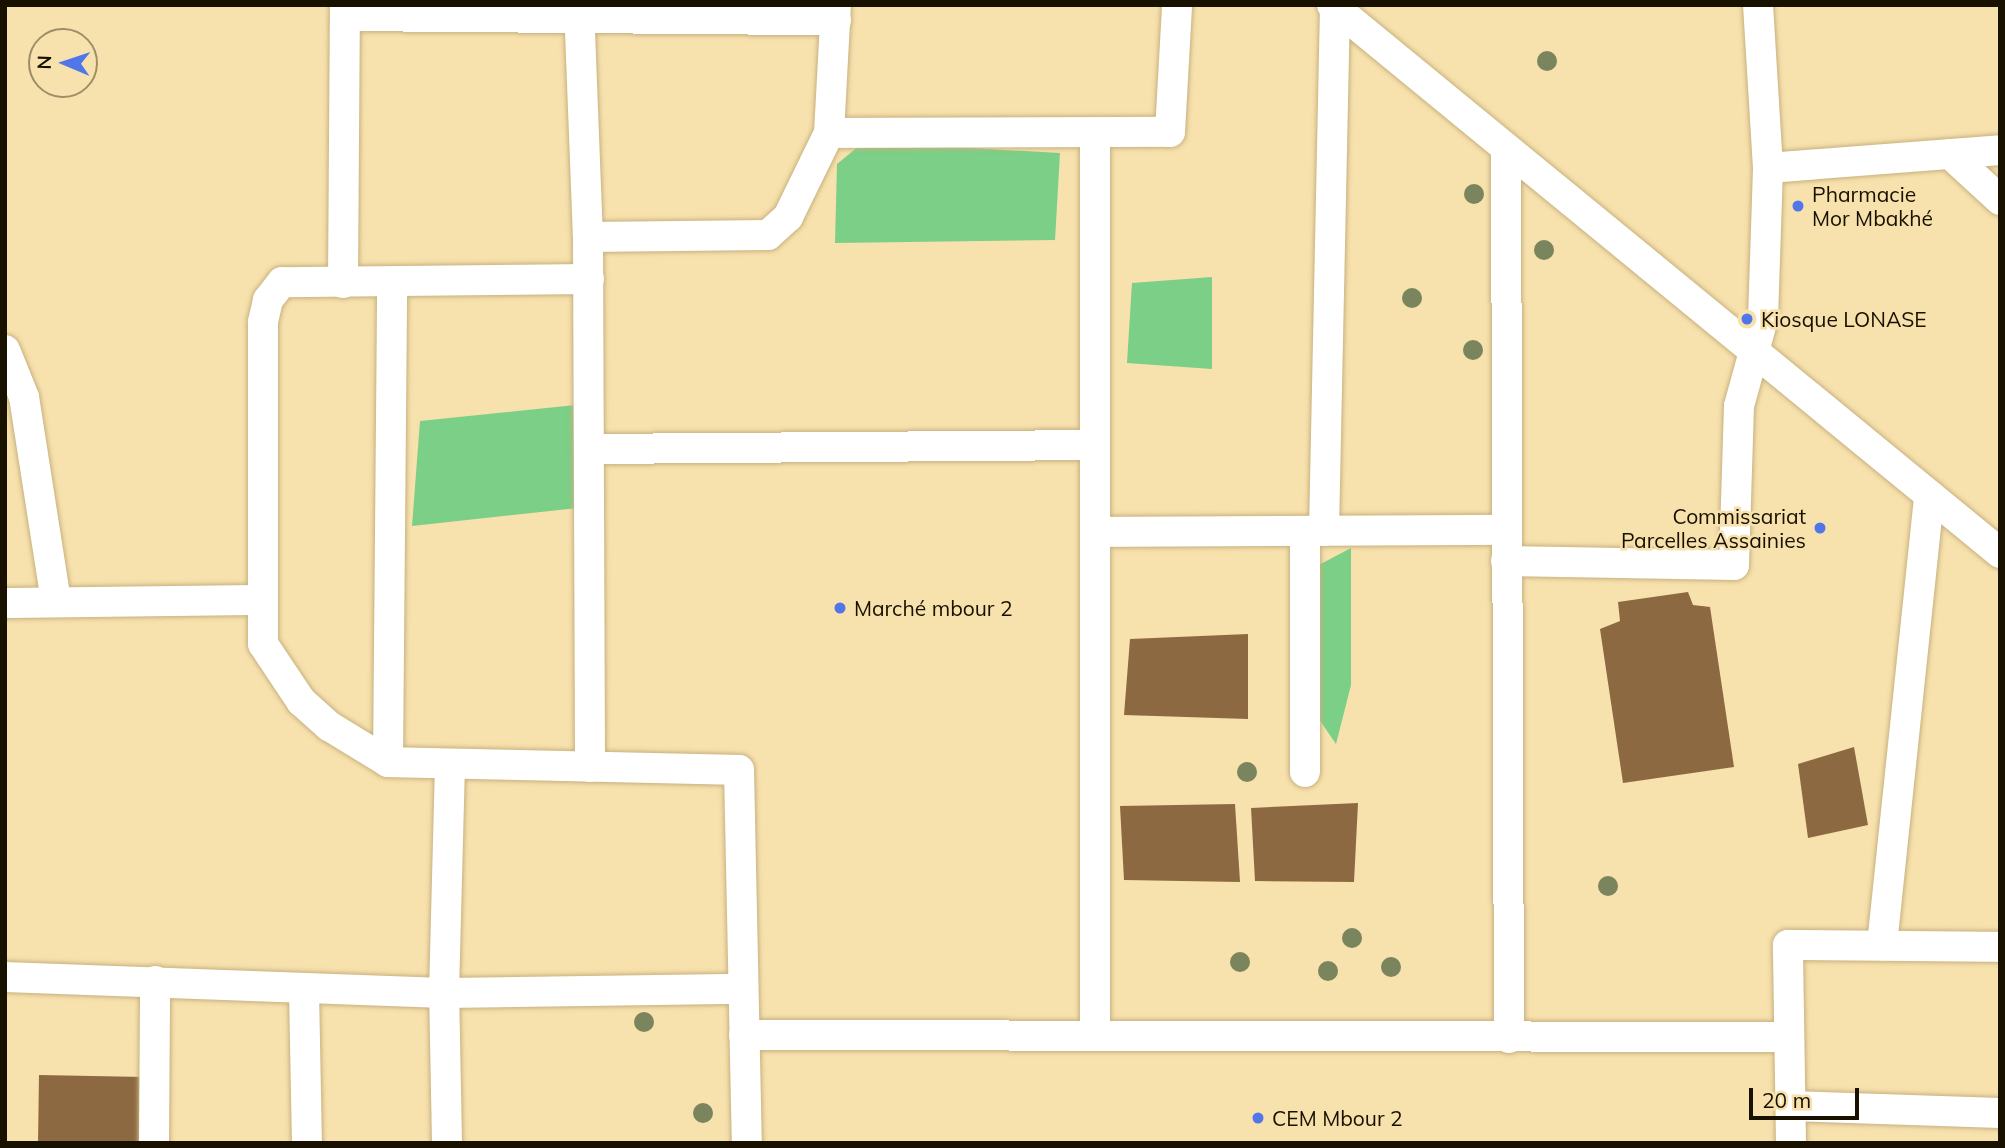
<!DOCTYPE html>
<meta charset="utf-8">
<style>
body{margin:0}
#map{position:relative;width:2005px;height:1148px;overflow:hidden;background:#f7e1ad;font-family:Mulish,sans-serif}
div>[style]{position:absolute}
.green>*{inset:0;background:#7bcf87}
.building>*{inset:0;background:#8d6942}
.roads{filter:drop-shadow(0 0 2px #c7b17f) drop-shadow(0 0 2px #c7b17f)}
.street>*{height:30px;margin:-15px;padding:0 15px;transform-origin:15px;border-radius:15px;background:#fff}
.trees>*{width:20px;height:20px;margin:-10px;border-radius:50%;background:#7b855d}
.dots>*{width:19px;height:19px;translate:-50% -50%;box-sizing:border-box;border:4px solid #f7e1ad;border-radius:50%}
span{translate:-50% -50%;white-space:nowrap;text-align:center;line-height:1.15;-webkit-text-stroke:5px #f7e1ad;paint-order:stroke}
.poi-label{font-size:21px;color:#181100}
.left{translate:0 -50%;text-align:left}
.right{translate:-100% -50%;text-align:right}
.frame{position:absolute;inset:0;border:7px solid #181100;pointer-events:none}
.north{position:absolute;left:28px;top:28px;width:70px;height:70px;box-sizing:border-box;background:#f7e1ad;border:2px solid #9e8e68;border-radius:50%;rotate:272deg;font-size:19px;font-weight:700;line-height:28px;text-align:center;color:#181100}
.north::after{content:'';display:block;margin:auto;width:24px;height:32px;background:#5176ea;clip-path:polygon(50% 0,100% 100%,50% 72%,0 100%)}
.scale{position:absolute;left:1749px;top:1088px;width:110px;height:32px;box-sizing:border-box;border:4px solid #181100;border-top:0;padding-left:9px;font-size:21px;line-height:24px;white-space:nowrap;color:#181100;-webkit-text-stroke:5px #f7e1ad;paint-order:stroke}
</style>
<div id="map">
<div class="green">
<div style="clip-path:polygon(864px 142px,1060px 153px,1055px 240px,835px 243px,837px 164px)"></div>
<div style="clip-path:polygon(1212px 277px,1212px 369px,1127px 363px,1132px 283px)"></div>
<div style="clip-path:polygon(585px 404px,587px 507px,412px 526px,420px 421px)"></div>
<div style="clip-path:polygon(1351px 548px,1351px 685px,1336px 744px,1299px 690px,1315px 567px)"></div>
</div>
<div class="building">
<div style="clip-path:polygon(1688px 592px,1693px 605px,1710px 607px,1734px 767px,1623px 783px,1600px 629px,1620px 621px,1618px 602px)"></div>
<div style="clip-path:polygon(1248px 634px,1248px 719px,1124px 715px,1130px 639px)"></div>
<div style="clip-path:polygon(1854px 747px,1868px 825px,1808px 838px,1798px 764px)"></div>
<div style="clip-path:polygon(1358px 803px,1354px 882px,1255px 881px,1251px 808px)"></div>
<div style="clip-path:polygon(1235px 804px,1240px 882px,1124px 880px,1120px 806px)"></div>
<div style="clip-path:polygon(39px 1075px,145px 1077px,145px 1143px,38px 1143px)"></div>
</div>
<div class="roads">
<div class="street">
<div style="left:579px;top:5px;width:232px;rotate:87.8deg"></div>
<div style="left:588px;top:237px;width:530px;rotate:89.78deg"></div>
<div style="left:1332px;top:5px;width:864px;rotate:39.36deg"></div>
<div style="left:345px;top:16px;width:491px;rotate:0.5deg"></div>
<div style="left:1095px;top:132px;width:904px;rotate:90deg"></div>
<div style="left:829px;top:133px;width:341px;rotate:-0.2deg"></div>
<div style="left:1170px;top:132px;width:127px;rotate:-86.8deg"></div>
<div style="left:1506px;top:148px;width:890px;rotate:89.81deg"></div>
<div style="left:1950px;top:154px;width:68px;rotate:42.6deg"></div>
<div style="left:1768px;top:168px;width:233px;rotate:-4.4deg"></div>
<div style="left:588px;top:237px;width:180px;rotate:-0.6deg"></div>
<div style="left:768px;top:235px;width:27px;rotate:-42deg"></div>
<div style="left:788px;top:217px;width:93px;rotate:-64deg"></div>
<div style="left:829px;top:133px;width:128px;rotate:-86.9deg"></div>
<div style="left:589px;top:279px;width:307px;rotate:179.4deg"></div>
<div style="left:282px;top:282px;width:23px;rotate:128deg"></div>
<div style="left:268px;top:300px;width:23px;rotate:103deg"></div>
<div style="left:263px;top:322px;width:322px;rotate:90deg"></div>
<div style="left:263px;top:644px;width:69px;rotate:56.3deg"></div>
<div style="left:301px;top:701px;width:38px;rotate:42deg"></div>
<div style="left:329px;top:726px;width:69px;rotate:31.4deg"></div>
<div style="left:388px;top:762px;width:351px;rotate:1.3deg"></div>
<div style="left:739px;top:770px;width:373px;rotate:88.8deg"></div>
<div style="left:343px;top:283px;width:278px;rotate:-89.6deg"></div>
<div style="left:5px;top:350px;width:51px;rotate:68deg"></div>
<div style="left:24px;top:397px;width:207px;rotate:81.1deg"></div>
<div style="left:591px;top:449px;width:504px;rotate:-0.45deg"></div>
<div style="left:1324px;top:531px;width:524px;rotate:-88.8deg"></div>
<div style="left:1095px;top:532px;width:410px;rotate:-0.3deg"></div>
<div style="left:1506px;top:561px;width:228px;rotate:1deg"></div>
<div style="left:1734px;top:565px;width:159px;rotate:-88.2deg"></div>
<div style="left:1739px;top:406px;width:90px;rotate:-74.6deg"></div>
<div style="left:1763px;top:319px;width:151px;rotate:-88.1deg"></div>
<div style="left:1768px;top:168px;width:163px;rotate:-93.5deg"></div>
<div style="left:5px;top:603px;width:255px;rotate:-0.7deg"></div>
<div style="left:388px;top:762px;width:480px;rotate:-89.5deg"></div>
<div style="left:1305px;top:772px;width:241px;rotate:-90deg"></div>
<div style="left:1882px;top:945px;width:452px;rotate:-84deg"></div>
<div style="left:5px;top:977px;width:439px;rotate:2.1deg"></div>
<div style="left:444px;top:993px;width:299px;rotate:-0.8deg"></div>
<div style="left:304px;top:990px;width:153px;rotate:88.9deg"></div>
<div style="left:744px;top:1035px;width:1045px;rotate:0.11deg"></div>
<div style="left:1791px;top:1106px;width:209px;rotate:1.9deg"></div>
<div style="left:154px;top:1143px;width:162px;rotate:-89.6deg"></div>
<div style="left:447px;top:1143px;width:150px;rotate:-91.1deg"></div>
<div style="left:444px;top:993px;width:229px;rotate:-88.5deg"></div>
<div style="left:1791px;top:1143px;width:198px;rotate:-90.9deg"></div>
<div style="left:1788px;top:945px;width:212px;rotate:0.5deg"></div>
</div>
</div>
<div class="trees">
<div style="left:1547px;top:61px"></div>
<div style="left:1474px;top:194px"></div>
<div style="left:1544px;top:250px"></div>
<div style="left:1412px;top:298px"></div>
<div style="left:1473px;top:350px"></div>
<div style="left:1247px;top:772px"></div>
<div style="left:1608px;top:886px"></div>
<div style="left:1352px;top:938px"></div>
<div style="left:1240px;top:962px"></div>
<div style="left:1391px;top:967px"></div>
<div style="left:1328px;top:971px"></div>
<div style="left:644px;top:1022px"></div>
<div style="left:703px;top:1113px"></div>
</div>
<div class="dots">
<div style="left:1798px;top:206px;background:#5176ea"></div>
<div style="left:1747px;top:319px;background:#5176ea"></div>
<div style="left:1820px;top:528px;background:#5176ea"></div>
<div style="left:840px;top:608px;background:#5176ea"></div>
<div style="left:1258px;top:1118px;background:#5176ea"></div>
</div>
<div class="poi-label">
<span class="left" style="left:1812px;top:206px">Pharmacie<br>Mor Mbakhé</span>
<span class="left" style="left:1761px;top:319px">Kiosque LONASE</span>
<span class="right" style="left:1806px;top:528px">Commissariat<br>Parcelles Assainies</span>
<span class="left" style="left:854px;top:608px">Marché mbour 2</span>
<span class="left" style="left:1272px;top:1118px">CEM Mbour 2</span>
</div>
<div class="frame"></div>
<div class="north">N</div>
<div class="scale">20 m</div>
</div>
